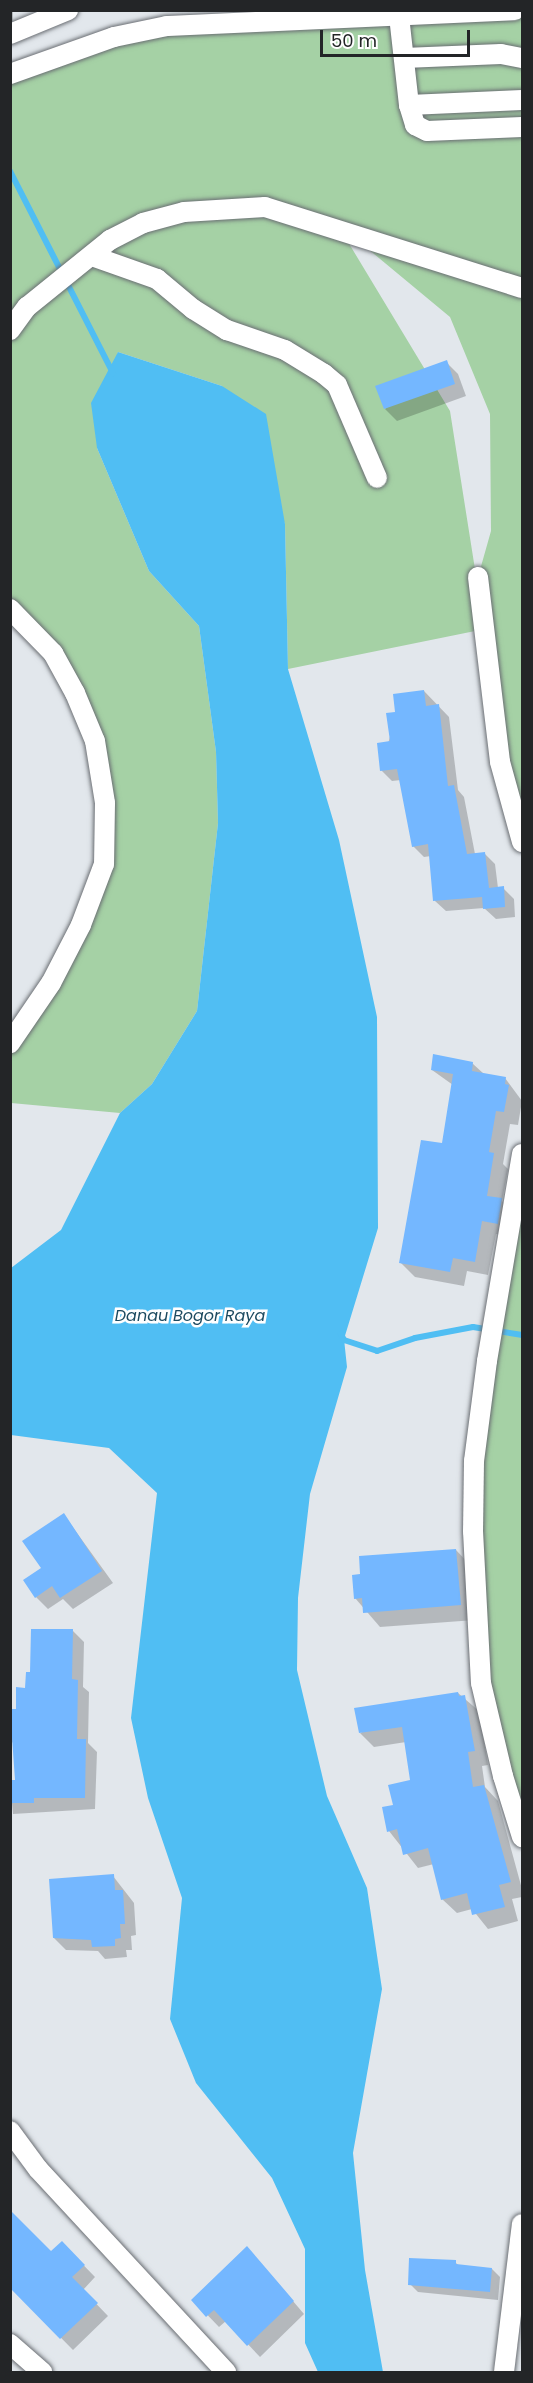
<!DOCTYPE html>
<style>
body{margin:0}
#map{position:relative;width:533px;height:2383px;overflow:hidden;background:#e2e7ec;font-family:Poppins,sans-serif}
div>[style]{position:absolute}
.green>*{inset:0;background:#a5d1a5}
.water>*{inset:0;background:#50bef3}
.shadow>*{inset:0;background:#0003}
.stream>*{height:6px;margin:-3px;padding:0 3px;transform-origin:3px;border-radius:3px;background:#50bef3}
.building>*{inset:0;background:#74b7ff}
.roads{filter:drop-shadow(0 0 2px #6a6e73) drop-shadow(0 0 2px #6a6e73)}
.minor>*{height:20px;margin:-10px;padding:0 10px;transform-origin:10px;border-radius:10px;background:#fff}
span{translate:-50% -50%;white-space:nowrap;text-align:center;line-height:1.15;-webkit-text-stroke:5px #fff;paint-order:stroke}
.water-label{font-size:16px;color:#1c4a60;font-style:italic}
.frame{position:absolute;inset:0;border:12px solid #232527;pointer-events:none}
.scale{position:absolute;left:320px;top:30px;width:150px;height:27px;box-sizing:border-box;border:3px solid #232527;border-top:0;padding-left:8px;font-size:18px;line-height:21px;white-space:nowrap;color:#232527;-webkit-text-stroke:4px #fff;paint-order:stroke}
</style>
<div id="map">
<div class="green">
<div style="clip-path:polygon(evenodd,522px 11px,522px 841px,485px 629px,288px 669px,285px 524px,222px 386px,118px 352px,97px 448px,149px 571px,199px 626px,216px 752px,218px 823px,197px 1011px,152px 1084px,120px 1113px,11px 1103px,11px 1043px,103px 864px,95px 741px,53px 653px,11px 609px,10px 74px,114px 37px,522px 11px,342px 232px,350px 234px,450px 317px,490px 414px,491px 531px,478px 577px,480px 601px,450px 411px,342px 232px)"></div>
<div style="clip-path:polygon(522px 1154px,522px 1837px,475px 1618px,487px 1361px)"></div>
</div>
<div class="water">
<div style="clip-path:polygon(118px 352px,222px 386px,266px 414px,285px 524px,288px 669px,339px 840px,377px 1017px,378px 1228px,344px 1339px,347px 1367px,310px 1494px,298px 1598px,297px 1670px,327px 1796px,367px 1888px,382px 1989px,353px 2153px,365px 2270px,383px 2372px,318px 2372px,305px 2343px,305px 2249px,272px 2178px,196px 2083px,170px 2019px,182px 1898px,148px 1798px,131px 1718px,157px 1493px,109px 1448px,11px 1435px,11px 1268px,61px 1230px,120px 1113px,152px 1084px,197px 1011px,218px 823px,216px 752px,199px 626px,149px 571px,97px 448px,91px 403px)"></div>
</div>
<div class="shadow">
<div style="clip-path:polygon(10px 10px,13px 10px,13px 21px,10px 22px)"></div>
<div style="clip-path:polygon(446px 362px,458px 374px,466px 396px,397px 421px,385px 409px)"></div>
<div style="clip-path:polygon(424px 691px,449px 717px,458px 790px,464px 797px,475px 854px,484px 853px,495px 864px,498px 888px,503px 888px,514px 899px,515px 917px,496px 919px,484px 908px,446px 911px,435px 901px,431px 856px,424px 857px,413px 846px,401px 780px,392px 781px,381px 770px,396px 714px)"></div>
<div style="clip-path:polygon(472px 1063px,484px 1074px,505px 1078px,522px 1101px,518px 1125px,510px 1124px,503px 1164px,508px 1169px,502px 1201px,515px 1214px,511px 1237px,496px 1234px,488px 1275px,467px 1271px,464px 1286px,415px 1277px,400px 1262px,443px 1145px,453px 1085px,432px 1070px)"></div>
<div style="clip-path:polygon(64px 1515px,113px 1583px,73px 1609px,63px 1599px,48px 1609px,36px 1597px)"></div>
<div style="clip-path:polygon(456px 1550px,471px 1566px,475px 1620px,380px 1627px,355px 1598px)"></div>
<div style="clip-path:polygon(73px 1631px,84px 1642px,83px 1687px,89px 1692px,88px 1743px,97px 1752px,95px 1809px,13px 1814px,10px 1782px,16px 1782px,16px 1743px,10px 1742px,10px 1711px,17px 1711px,32px 1674px)"></div>
<div style="clip-path:polygon(458px 1693px,479px 1711px,488px 1765px,482px 1766px,485px 1787px,498px 1801px,522px 1889px,522px 1897px,512px 1899px,518px 1921px,488px 1929px,472px 1909px,457px 1913px,442px 1899px,434px 1864px,418px 1868px,389px 1831px,395px 1806px,412px 1781px,406px 1742px,374px 1747px,360px 1733px)"></div>
<div style="clip-path:polygon(113px 1876px,134px 1903px,136px 1935px,131px 1936px,132px 1950px,126px 1950px,127px 1957px,105px 1959px,98px 1951px,66px 1950px,54px 1938px)"></div>
<div style="clip-path:polygon(62px 2243px,95px 2277px,83px 2290px,108px 2316px,73px 2350px,10px 2286px)"></div>
<div style="clip-path:polygon(258px 2260px,304px 2314px,260px 2357px,226px 2321px,219px 2327px,193px 2300px)"></div>
<div style="clip-path:polygon(455px 2262px,459px 2266px,492px 2269px,500px 2277px,498px 2300px,418px 2292px,410px 2284px)"></div>
</div>
<div class="stream">
<div style="left:10px;top:171px;width:227px;rotate:63deg"></div>
<div style="left:341px;top:1334px;width:7px;rotate:63deg"></div>
<div style="left:344px;top:1340px;width:35px;rotate:18deg"></div>
<div style="left:377px;top:1351px;width:40px;rotate:-18.9deg"></div>
<div style="left:415px;top:1338px;width:59px;rotate:-10.7deg"></div>
<div style="left:473px;top:1327px;width:50px;rotate:9.3deg"></div>
</div>
<div class="building">
<div style="clip-path:polygon(447px 360px,455px 384px,384px 409px,375px 386px)"></div>
<div style="clip-path:polygon(424px 690px,426px 706px,439px 704px,448px 786px,454px 785px,467px 854px,485px 852px,489px 888px,504px 886px,505px 907px,483px 909px,482px 897px,433px 901px,428px 844px,412px 847px,397px 769px,380px 771px,377px 743px,390px 741px,386px 713px,395px 712px,393px 694px)"></div>
<div style="clip-path:polygon(433px 1054px,473px 1062px,472px 1071px,506px 1077px,505px 1084px,509px 1085px,504px 1112px,496px 1111px,489px 1152px,494px 1153px,487px 1196px,502px 1198px,498px 1224px,482px 1221px,475px 1262px,453px 1258px,450px 1272px,399px 1263px,421px 1140px,442px 1143px,453px 1074px,431px 1070px)"></div>
<div style="clip-path:polygon(64px 1513px,102px 1571px,60px 1598px,52px 1586px,35px 1598px,23px 1580px,41px 1568px,22px 1541px)"></div>
<div style="clip-path:polygon(456px 1549px,461px 1605px,363px 1613px,362px 1598px,354px 1599px,352px 1575px,360px 1574px,359px 1556px)"></div>
<div style="clip-path:polygon(31px 1629px,73px 1629px,72px 1679px,78px 1680px,77px 1739px,86px 1739px,85px 1798px,34px 1798px,34px 1803px,10px 1803px,10px 1780px,15px 1780px,10px 1709px,16px 1709px,16px 1687px,25px 1688px,26px 1672px,30px 1672px)"></div>
<div style="clip-path:polygon(458px 1692px,459px 1696px,465px 1695px,472px 1735px,475px 1751px,468px 1752px,473px 1787px,484px 1785px,511px 1882px,499px 1885px,505px 1907px,472px 1915px,467px 1893px,441px 1900px,428px 1848px,403px 1855px,397px 1829px,387px 1832px,382px 1807px,393px 1805px,388px 1785px,410px 1780px,402px 1727px,359px 1733px,354px 1708px)"></div>
<div style="clip-path:polygon(114px 1874px,115px 1890px,123px 1890px,125px 1924px,120px 1924px,121px 1938px,115px 1939px,115px 1946px,92px 1947px,91px 1940px,53px 1938px,49px 1879px)"></div>
<div style="clip-path:polygon(10px 2210px,51px 2251px,62px 2241px,85px 2265px,72px 2277px,98px 2303px,60px 2339px,10px 2288px)"></div>
<div style="clip-path:polygon(247px 2246px,294px 2301px,247px 2346px,214px 2310px,206px 2317px,191px 2300px)"></div>
<div style="clip-path:polygon(409px 2258px,456px 2260px,456px 2264px,492px 2268px,490px 2292px,408px 2285px)"></div>
</div>
<div class="roads">
<div class="minor">
<div style="left:399px;top:16px;width:90px;rotate:83.6deg"></div>
<div style="left:409px;top:105px;width:21px;rotate:73deg"></div>
<div style="left:415px;top:125px;width:13px;rotate:27deg"></div>
<div style="left:427px;top:131px;width:95px;rotate:-2.4deg"></div>
<div style="left:10px;top:34px;width:63px;rotate:-22.5deg"></div>
<div style="left:404px;top:58px;width:97px;rotate:-2.4deg"></div>
<div style="left:501px;top:54px;width:21px;rotate:11deg"></div>
<div style="left:10px;top:74px;width:110px;rotate:-19.6deg"></div>
<div style="left:114px;top:37px;width:54px;rotate:-11.7deg"></div>
<div style="left:167px;top:26px;width:348px;rotate:-2.6deg"></div>
<div style="left:409px;top:105px;width:113px;rotate:-2.5deg"></div>
<div style="left:92px;top:256px;width:69px;rotate:19.5deg"></div>
<div style="left:157px;top:279px;width:47px;rotate:39.8deg"></div>
<div style="left:193px;top:309px;width:40px;rotate:32deg"></div>
<div style="left:227px;top:330px;width:61px;rotate:19deg"></div>
<div style="left:285px;top:350px;width:46px;rotate:31.6deg"></div>
<div style="left:324px;top:374px;width:17px;rotate:40deg"></div>
<div style="left:337px;top:385px;width:101px;rotate:66.7deg"></div>
<div style="left:10px;top:330px;width:29px;rotate:-54deg"></div>
<div style="left:27px;top:307px;width:107px;rotate:-38.9deg"></div>
<div style="left:110px;top:240px;width:37px;rotate:-27deg"></div>
<div style="left:143px;top:223px;width:42px;rotate:-15deg"></div>
<div style="left:184px;top:212px;width:81px;rotate:-3.5deg"></div>
<div style="left:265px;top:207px;width:269px;rotate:17.5deg"></div>
<div style="left:478px;top:577px;width:186px;rotate:83.2deg"></div>
<div style="left:500px;top:762px;width:83px;rotate:74.6deg"></div>
<div style="left:10px;top:609px;width:62px;rotate:45.7deg"></div>
<div style="left:53px;top:653px;width:46px;rotate:61.2deg"></div>
<div style="left:75px;top:693px;width:52px;rotate:67.4deg"></div>
<div style="left:95px;top:741px;width:63px;rotate:80.8deg"></div>
<div style="left:105px;top:803px;width:61px;rotate:90.9deg"></div>
<div style="left:104px;top:864px;width:65px;rotate:110.7deg"></div>
<div style="left:81px;top:925px;width:65px;rotate:117.3deg"></div>
<div style="left:51px;top:983px;width:73px;rotate:124.3deg"></div>
<div style="left:522px;top:1154px;width:210px;rotate:99.6deg"></div>
<div style="left:487px;top:1361px;width:101px;rotate:97.4deg"></div>
<div style="left:474px;top:1461px;width:70px;rotate:90.8deg"></div>
<div style="left:473px;top:1531px;width:152px;rotate:87deg"></div>
<div style="left:481px;top:1683px;width:96px;rotate:76.7deg"></div>
<div style="left:503px;top:1776px;width:64px;rotate:72.7deg"></div>
<div style="left:10px;top:2131px;width:47px;rotate:53.6deg"></div>
<div style="left:38px;top:2169px;width:277px;rotate:47.2deg"></div>
<div style="left:10px;top:2344px;width:43px;rotate:41.2deg"></div>
<div style="left:504px;top:2372px;width:149px;rotate:-83.1deg"></div>
</div>
</div>
<div class="water-label">
<span style="left:190px;top:1316px">Danau Bogor Raya</span>
</div>
<div class="frame"></div>
<div class="scale">50 m</div>
</div>
